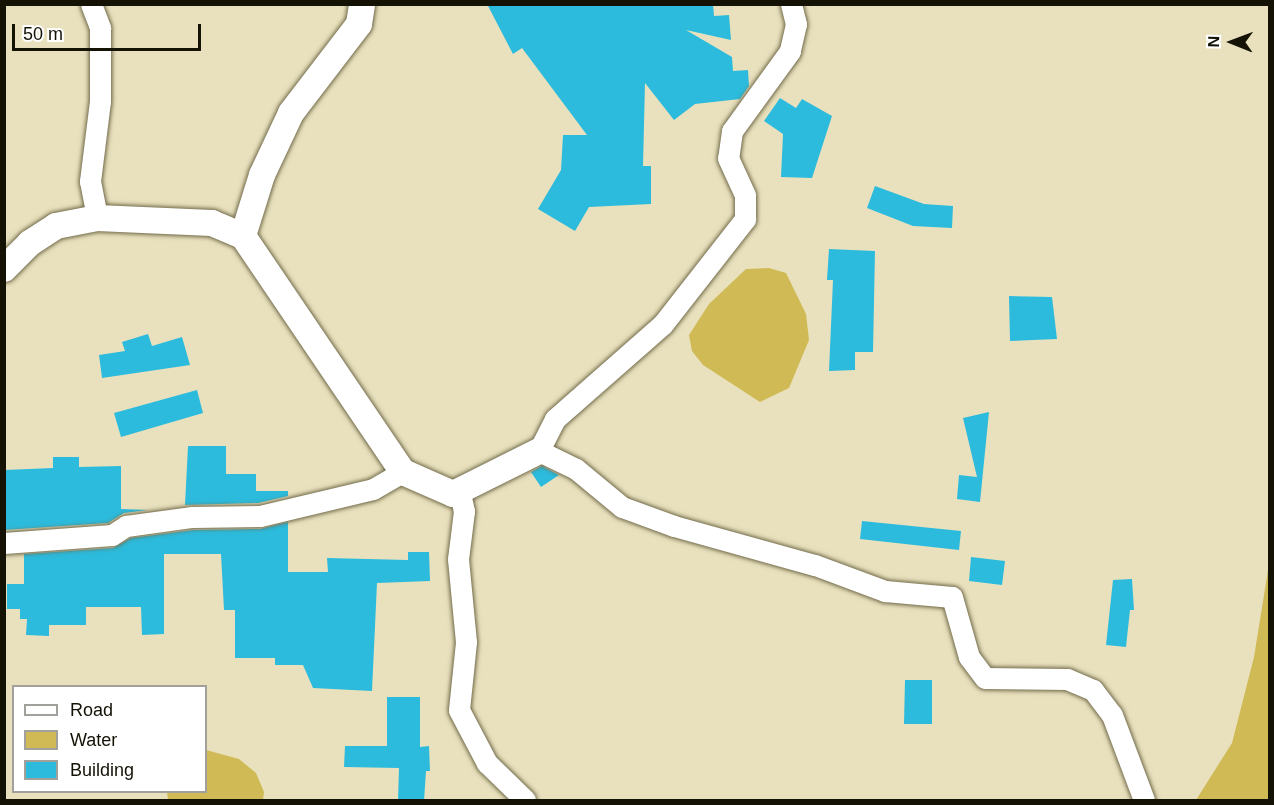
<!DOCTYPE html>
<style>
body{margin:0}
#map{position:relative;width:1274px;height:805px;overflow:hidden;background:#e9e1bd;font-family:Arial,sans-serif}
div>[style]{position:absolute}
.water>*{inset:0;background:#cfba55}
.building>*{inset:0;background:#2cbbdd}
.roads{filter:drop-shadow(0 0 2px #726b4b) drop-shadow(0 0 2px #726b4b)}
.minor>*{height:21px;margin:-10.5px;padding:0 10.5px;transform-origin:10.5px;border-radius:10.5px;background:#fff}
.tertiary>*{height:26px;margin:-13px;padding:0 13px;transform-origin:13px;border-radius:13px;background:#fff}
span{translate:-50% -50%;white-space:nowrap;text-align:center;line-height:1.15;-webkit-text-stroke:4.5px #fff;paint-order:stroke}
.frame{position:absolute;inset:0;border:6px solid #141105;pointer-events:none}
.legend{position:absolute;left:12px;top:685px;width:195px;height:108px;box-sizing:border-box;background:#fff;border:2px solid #a1a09b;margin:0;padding:8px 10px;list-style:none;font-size:18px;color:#141105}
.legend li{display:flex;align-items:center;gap:12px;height:30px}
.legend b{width:30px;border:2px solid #a1a09b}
.north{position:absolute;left:1202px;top:12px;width:60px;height:60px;-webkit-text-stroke:4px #fff;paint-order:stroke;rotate:271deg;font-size:16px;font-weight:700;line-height:24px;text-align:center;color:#141105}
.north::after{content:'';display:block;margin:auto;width:21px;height:27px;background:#141105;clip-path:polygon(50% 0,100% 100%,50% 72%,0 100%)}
.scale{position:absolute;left:12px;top:24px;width:189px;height:27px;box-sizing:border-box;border:3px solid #141105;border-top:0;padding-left:8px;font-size:18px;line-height:21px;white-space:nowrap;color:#141105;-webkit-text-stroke:4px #fff;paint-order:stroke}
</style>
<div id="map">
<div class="water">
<div style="clip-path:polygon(769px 268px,786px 273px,806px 314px,809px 340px,789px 388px,760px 402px,703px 365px,692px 351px,689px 335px,709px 304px,746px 269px)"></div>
<div style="clip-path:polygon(1269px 564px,1269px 800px,1196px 800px,1232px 743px,1254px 657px)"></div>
<div style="clip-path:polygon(206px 750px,239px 759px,256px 773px,264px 792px,263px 800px,168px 800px,167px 792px,206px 792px)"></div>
</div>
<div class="building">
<div style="clip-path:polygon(487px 4px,713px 4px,714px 16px,729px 15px,731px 40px,686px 30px,732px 57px,733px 71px,748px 70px,749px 86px,740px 99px,695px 104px,674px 120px,645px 83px,643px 166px,651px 166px,651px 204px,589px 207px,575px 231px,538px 209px,561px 170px,563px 135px,587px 135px,522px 48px,513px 54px)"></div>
<div style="clip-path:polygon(780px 98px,796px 108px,802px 99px,832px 116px,812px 178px,781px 177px,783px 134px,764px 121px)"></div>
<div style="clip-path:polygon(875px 186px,924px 204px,953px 206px,952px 228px,913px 226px,867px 208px)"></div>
<div style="clip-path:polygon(829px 249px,875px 251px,873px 352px,855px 352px,855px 370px,829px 371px,833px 280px,827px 280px)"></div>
<div style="clip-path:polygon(1009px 296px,1052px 297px,1057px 339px,1010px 341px)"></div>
<div style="clip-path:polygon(148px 334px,152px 346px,182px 337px,190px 365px,102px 378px,99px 355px,125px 351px,122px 342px)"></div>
<div style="clip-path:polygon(197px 390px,203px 413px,121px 437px,114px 413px)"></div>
<div style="clip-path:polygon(989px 412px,980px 502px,957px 499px,959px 475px,977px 477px,963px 418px)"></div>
<div style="clip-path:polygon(188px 446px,226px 446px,226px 474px,256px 474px,256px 491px,288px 491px,288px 496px,258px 503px,185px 505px)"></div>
<div style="clip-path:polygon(53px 457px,79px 457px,79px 467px,121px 466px,121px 509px,148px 510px,124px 513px,108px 523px,4px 530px,4px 470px,53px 468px)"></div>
<div style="clip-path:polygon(542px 466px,559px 475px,541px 487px,531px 472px)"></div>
<div style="clip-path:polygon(862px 521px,961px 531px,959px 550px,860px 539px)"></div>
<div style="clip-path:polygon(288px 522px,288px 572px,328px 572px,327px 558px,408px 560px,408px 552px,429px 552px,430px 581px,377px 583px,372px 691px,313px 688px,303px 665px,275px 665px,275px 658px,235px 658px,235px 610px,224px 610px,221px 554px,164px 554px,164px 634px,142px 635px,141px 607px,86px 607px,86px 625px,49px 625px,49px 636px,26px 635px,27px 619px,20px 619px,20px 609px,7px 609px,7px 584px,24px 584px,24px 554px,113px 548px,131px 538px,193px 530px,260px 529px)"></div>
<div style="clip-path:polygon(971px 557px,1005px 561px,1002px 585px,969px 581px)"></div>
<div style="clip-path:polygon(1132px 579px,1134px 610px,1130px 610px,1126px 647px,1106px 645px,1113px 580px)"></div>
<div style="clip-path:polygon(905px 680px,932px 680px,932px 724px,904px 724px)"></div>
<div style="clip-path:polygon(387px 697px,420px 697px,420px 747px,429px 746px,430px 771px,426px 771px,424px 801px,398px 801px,399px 768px,344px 767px,345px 746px,387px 746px)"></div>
</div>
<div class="roads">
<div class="minor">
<div style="left:91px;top:4px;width:26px;rotate:69deg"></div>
<div style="left:100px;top:28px;width:73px;rotate:90deg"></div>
<div style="left:100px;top:101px;width:81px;rotate:97.1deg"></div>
<div style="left:90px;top:181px;width:38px;rotate:79deg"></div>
<div style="left:791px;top:4px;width:21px;rotate:76deg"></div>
<div style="left:796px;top:24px;width:28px;rotate:103deg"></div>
<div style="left:790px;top:51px;width:99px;rotate:125.9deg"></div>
<div style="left:732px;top:131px;width:27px;rotate:98deg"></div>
<div style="left:728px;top:158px;width:41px;rotate:65.3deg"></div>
<div style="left:745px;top:195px;width:24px;rotate:90deg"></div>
<div style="left:745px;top:219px;width:133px;rotate:128deg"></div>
<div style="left:663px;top:324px;width:144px;rotate:138.7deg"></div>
<div style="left:555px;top:419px;width:36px;rotate:117deg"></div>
<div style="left:539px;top:451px;width:41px;rotate:25.9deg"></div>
<div style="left:576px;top:469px;width:60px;rotate:39.6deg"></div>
<div style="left:622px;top:507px;width:55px;rotate:20.1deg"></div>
<div style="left:674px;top:526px;width:146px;rotate:15.5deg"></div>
<div style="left:815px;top:565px;width:75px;rotate:20.4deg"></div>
<div style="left:885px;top:591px;width:67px;rotate:5.1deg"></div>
<div style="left:952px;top:597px;width:62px;rotate:74.2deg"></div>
<div style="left:969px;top:657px;width:26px;rotate:53deg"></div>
<div style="left:985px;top:678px;width:82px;rotate:0.7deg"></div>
<div style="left:1067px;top:679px;width:28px;rotate:23deg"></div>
<div style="left:1093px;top:690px;width:31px;rotate:53deg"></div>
<div style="left:1112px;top:715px;width:91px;rotate:69.4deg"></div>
<div style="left:459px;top:488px;width:24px;rotate:78deg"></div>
<div style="left:464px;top:511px;width:48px;rotate:97.1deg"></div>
<div style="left:458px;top:559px;width:83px;rotate:84.5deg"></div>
<div style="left:466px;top:642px;width:68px;rotate:95.9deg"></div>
<div style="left:459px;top:710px;width:60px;rotate:62.2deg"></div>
<div style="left:487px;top:763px;width:53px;rotate:44.2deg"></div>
<div style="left:4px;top:543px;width:108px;rotate:-4.2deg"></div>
<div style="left:112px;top:535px;width:17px;rotate:-33deg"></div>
<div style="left:126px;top:526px;width:67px;rotate:-7.8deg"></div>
<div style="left:192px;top:517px;width:68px;rotate:-0.8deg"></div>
<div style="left:260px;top:516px;width:116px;rotate:-13.4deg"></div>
<div style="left:373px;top:489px;width:34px;rotate:-30deg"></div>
</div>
<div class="tertiary">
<div style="left:243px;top:236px;width:64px;rotate:-72.7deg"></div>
<div style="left:262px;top:175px;width:68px;rotate:-64.9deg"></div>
<div style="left:291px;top:113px;width:112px;rotate:-52.6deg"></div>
<div style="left:359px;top:24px;width:20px;rotate:-81deg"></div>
<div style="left:4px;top:269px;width:37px;rotate:-45deg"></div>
<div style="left:30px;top:243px;width:31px;rotate:-33deg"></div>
<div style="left:56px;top:226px;width:42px;rotate:-11deg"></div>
<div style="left:97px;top:218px;width:115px;rotate:2.5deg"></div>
<div style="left:212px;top:223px;width:34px;rotate:23deg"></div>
<div style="left:243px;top:236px;width:285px;rotate:55.9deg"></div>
<div style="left:403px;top:472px;width:55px;rotate:23.7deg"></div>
<div style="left:453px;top:494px;width:96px;rotate:-26.6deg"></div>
</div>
</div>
<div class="frame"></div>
<ul class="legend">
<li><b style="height:8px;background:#fff"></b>Road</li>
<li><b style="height:16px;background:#cfba55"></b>Water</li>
<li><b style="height:16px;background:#2cbbdd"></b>Building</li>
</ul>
<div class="north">N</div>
<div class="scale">50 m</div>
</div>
